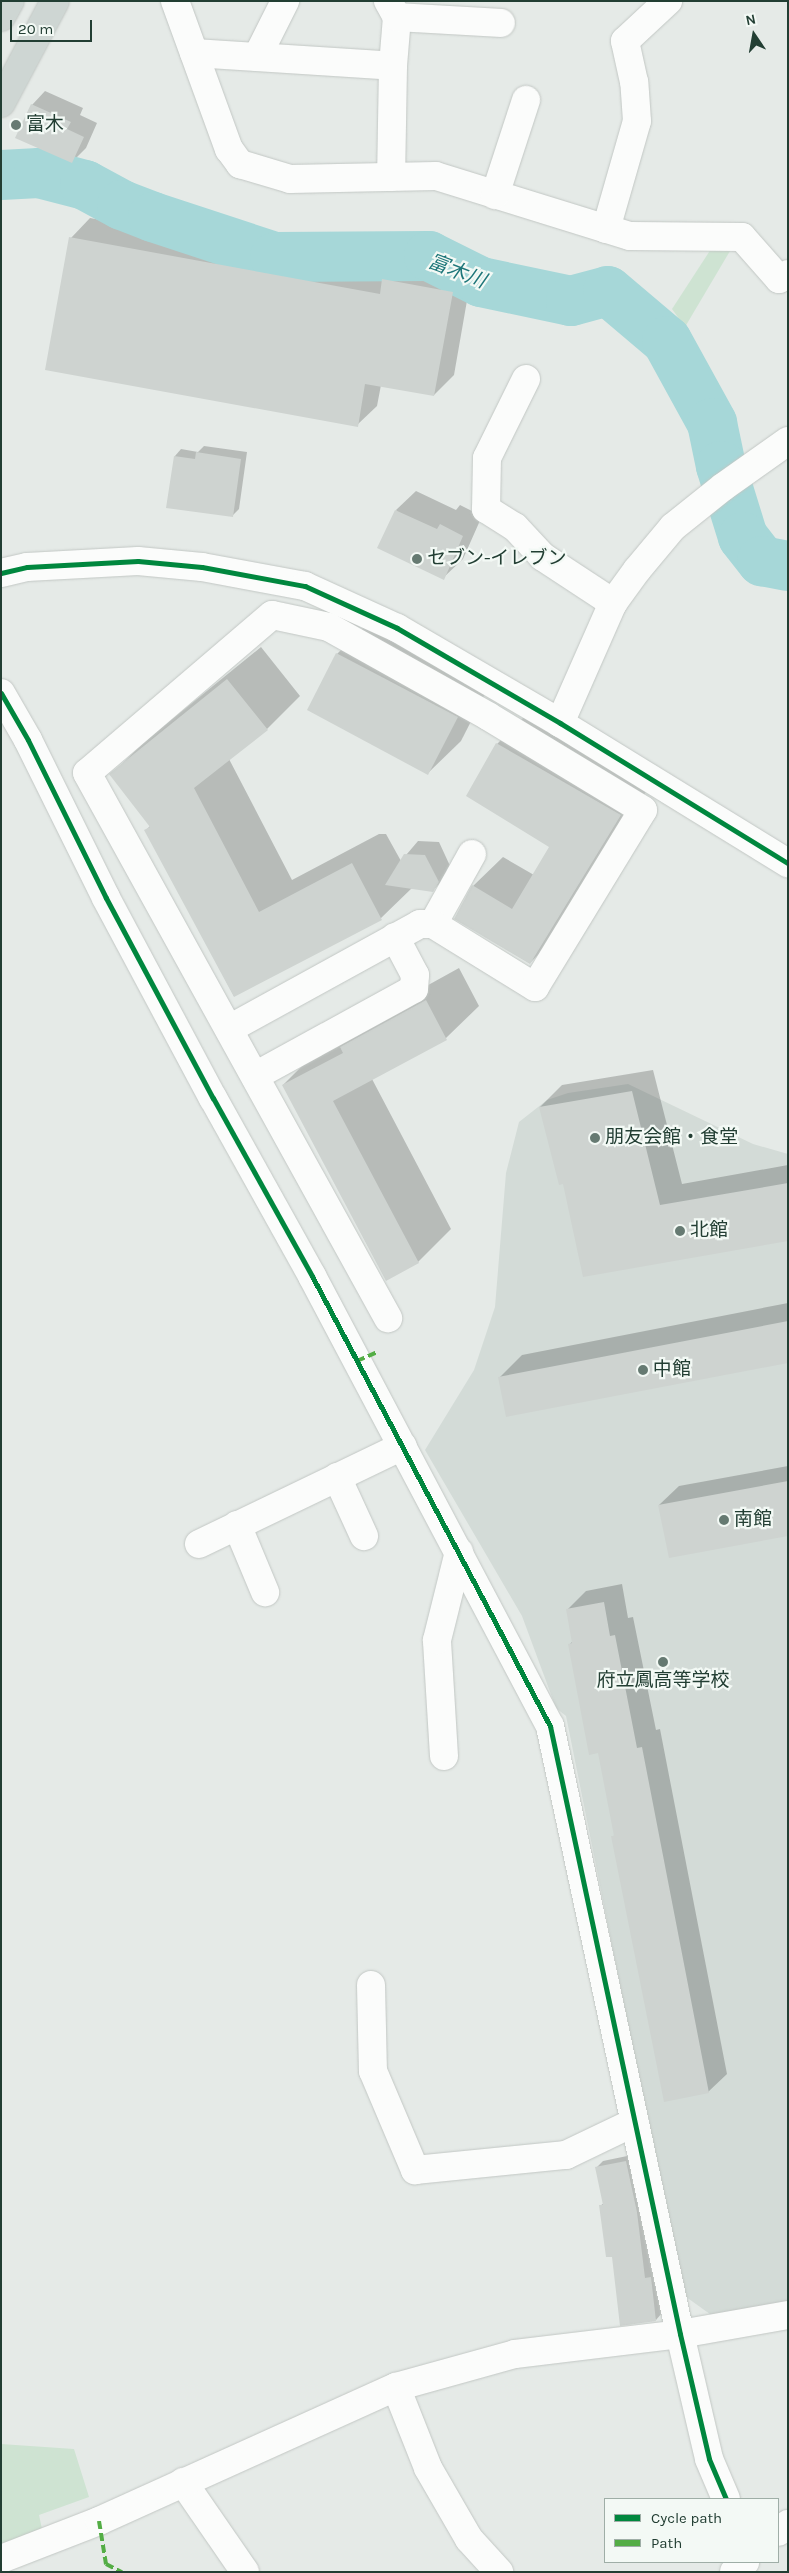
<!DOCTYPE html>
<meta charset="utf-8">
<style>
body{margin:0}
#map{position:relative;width:789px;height:2573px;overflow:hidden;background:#e5eae7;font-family:Karla,"Noto Sans JP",sans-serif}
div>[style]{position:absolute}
.built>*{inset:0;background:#d3dbd7}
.green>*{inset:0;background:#cee3d2}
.shadow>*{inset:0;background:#0003}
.river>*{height:50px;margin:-25px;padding:0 25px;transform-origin:25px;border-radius:25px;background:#a6d7d8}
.building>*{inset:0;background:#ced3d0}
.roads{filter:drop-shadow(0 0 1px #c2c7c4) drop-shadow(0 0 1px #c2c7c4)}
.minor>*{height:28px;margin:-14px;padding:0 14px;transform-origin:14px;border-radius:14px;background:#fbfcfb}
.major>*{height:28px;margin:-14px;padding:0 14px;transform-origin:14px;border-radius:14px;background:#ced6d3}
.quiet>*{height:4px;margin-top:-2px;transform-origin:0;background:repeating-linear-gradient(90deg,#53ad45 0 8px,transparent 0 12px)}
.cycleway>*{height:5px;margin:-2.5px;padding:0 2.5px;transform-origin:2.5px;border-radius:2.5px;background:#00873e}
.dots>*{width:14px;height:14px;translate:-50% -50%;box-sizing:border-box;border:2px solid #f3f9f5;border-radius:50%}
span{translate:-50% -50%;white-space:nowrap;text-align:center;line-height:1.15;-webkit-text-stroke:4.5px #f3f9f5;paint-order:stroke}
.poi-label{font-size:19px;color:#223e33}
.left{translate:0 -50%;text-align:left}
.water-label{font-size:20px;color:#1d7679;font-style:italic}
.frame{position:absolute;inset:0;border:2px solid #223e33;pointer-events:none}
.legend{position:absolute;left:604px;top:2498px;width:175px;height:65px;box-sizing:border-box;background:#f3f9f5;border:1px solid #9faea7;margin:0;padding:6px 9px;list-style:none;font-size:15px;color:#223e33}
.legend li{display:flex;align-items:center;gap:10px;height:25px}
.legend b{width:25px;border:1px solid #9faea7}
.north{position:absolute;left:729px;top:10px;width:50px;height:50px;-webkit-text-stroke:4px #f3f9f5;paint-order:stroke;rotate:348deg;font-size:14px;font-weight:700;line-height:20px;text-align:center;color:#223e33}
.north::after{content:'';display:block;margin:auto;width:18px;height:22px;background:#223e33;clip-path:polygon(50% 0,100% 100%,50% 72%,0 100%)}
.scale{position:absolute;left:10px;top:20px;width:82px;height:22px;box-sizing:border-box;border:2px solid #223e33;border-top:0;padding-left:6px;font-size:15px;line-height:18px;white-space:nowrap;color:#223e33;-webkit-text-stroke:4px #f3f9f5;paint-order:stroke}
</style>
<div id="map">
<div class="built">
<div style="clip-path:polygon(628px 1084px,753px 1144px,788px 1154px,788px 2308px,721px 2322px,682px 2294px,566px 1716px,556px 1708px,522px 1616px,425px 1450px,474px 1370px,495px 1307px,506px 1173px,519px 1122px,547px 1100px,568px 1093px)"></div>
</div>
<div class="green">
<div style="clip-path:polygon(711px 249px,730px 251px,685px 327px,672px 309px)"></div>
<div style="clip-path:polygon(1px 2444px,74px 2449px,89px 2497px,39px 2515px,42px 2529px,1px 2546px)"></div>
</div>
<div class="shadow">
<div style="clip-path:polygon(45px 91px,83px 108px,80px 115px,97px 123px,86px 148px,72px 162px,32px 105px)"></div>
<div style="clip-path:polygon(90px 218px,391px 273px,403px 260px,472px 272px,454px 375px,434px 395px,381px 385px,377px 406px,357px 425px,71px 238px)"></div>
<div style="clip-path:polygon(204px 446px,247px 452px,239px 509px,232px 516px,167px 506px,175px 456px,181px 449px,198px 452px)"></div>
<div style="clip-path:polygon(416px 491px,456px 510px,460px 505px,482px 516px,463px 559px,443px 578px,396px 510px)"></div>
<div style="clip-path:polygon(370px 621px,490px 684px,461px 741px,428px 773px,337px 654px)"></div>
<div style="clip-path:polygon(261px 647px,300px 696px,267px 729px,229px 759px,292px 880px,379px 834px,386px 834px,401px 861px,418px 841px,439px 842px,451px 868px,446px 877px,432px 891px,412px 888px,381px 918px,234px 996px,146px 830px,151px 825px,111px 775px,144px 742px)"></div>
<div style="clip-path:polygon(527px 714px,650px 785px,560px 933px,530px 963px,473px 886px,503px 857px,534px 875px,551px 847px,497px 744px)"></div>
<div style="clip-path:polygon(459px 968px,479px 1006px,446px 1038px,372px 1079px,451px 1229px,418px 1262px,386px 1279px,283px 1085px,316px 1052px,374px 1015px)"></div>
<div style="clip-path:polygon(653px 1070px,682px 1184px,788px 1165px,788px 1240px,564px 1183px,540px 1107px,562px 1085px)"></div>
<div style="clip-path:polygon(788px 1303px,788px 1361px,499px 1378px,522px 1355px)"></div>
<div style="clip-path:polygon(788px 1466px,788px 1535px,659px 1505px,679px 1486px)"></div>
<div style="clip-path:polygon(622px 1584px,628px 1618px,633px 1617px,656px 1730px,660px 1729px,727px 2074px,708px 2092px,613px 1837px,615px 1834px,599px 1752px,569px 1645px,573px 1641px,567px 1610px,586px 1591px)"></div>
<div style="clip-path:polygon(632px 2155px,643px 2205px,652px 2272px,657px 2271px,662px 2313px,656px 2320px,613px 2255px,600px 2206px,604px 2203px,596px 2168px,603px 2161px)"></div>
</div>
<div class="river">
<div style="left:1px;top:175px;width:38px;rotate:-3deg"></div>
<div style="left:39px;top:173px;width:48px;rotate:14.6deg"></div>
<div style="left:85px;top:185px;width:42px;rotate:28.4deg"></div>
<div style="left:122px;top:205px;width:33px;rotate:21deg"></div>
<div style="left:153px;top:217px;width:128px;rotate:18.2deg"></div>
<div style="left:275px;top:257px;width:154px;rotate:-0.4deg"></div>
<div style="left:429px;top:256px;width:58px;rotate:26.6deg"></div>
<div style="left:481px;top:282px;width:92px;rotate:11.9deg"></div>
<div style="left:571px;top:301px;width:38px;rotate:-15deg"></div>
<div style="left:608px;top:291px;width:77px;rotate:40.3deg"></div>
<div style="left:667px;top:341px;width:94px;rotate:61.2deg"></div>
<div style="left:712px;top:423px;width:44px;rotate:78.2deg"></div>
<div style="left:721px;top:466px;width:74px;rotate:72.8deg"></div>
<div style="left:743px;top:537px;width:31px;rotate:52deg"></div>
<div style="left:762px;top:561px;width:26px;rotate:11deg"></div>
</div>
<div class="building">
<div style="clip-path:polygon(31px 104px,71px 122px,67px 129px,84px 137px,72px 163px,15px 138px)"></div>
<div style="clip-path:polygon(69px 237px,380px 294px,382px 279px,453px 292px,434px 396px,365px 384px,358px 427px,45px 370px)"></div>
<div style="clip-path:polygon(196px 452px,241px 459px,233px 517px,166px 508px,174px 456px,195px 459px)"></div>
<div style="clip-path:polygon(395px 510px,437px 529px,440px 524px,463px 536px,444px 580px,377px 548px)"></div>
<div style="clip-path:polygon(336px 653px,458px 717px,428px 775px,307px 710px)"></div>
<div style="clip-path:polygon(227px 679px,268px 730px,194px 788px,259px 912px,352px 863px,382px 920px,234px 997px,144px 830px,150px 827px,109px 774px)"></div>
<div style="clip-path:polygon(496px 743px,621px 815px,530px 964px,454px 919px,472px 885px,512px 909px,549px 847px,466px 796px)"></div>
<div style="clip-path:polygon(404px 854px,425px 855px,439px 882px,433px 892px,385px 885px)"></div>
<div style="clip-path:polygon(426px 1000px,447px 1040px,333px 1101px,419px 1263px,386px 1281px,282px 1085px,343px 1053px,340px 1047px)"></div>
<div style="clip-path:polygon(632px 1091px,660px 1205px,788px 1183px,788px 1241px,583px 1277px,563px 1184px,559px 1185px,539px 1107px)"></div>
<div style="clip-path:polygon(788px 1321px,788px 1363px,506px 1417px,498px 1377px)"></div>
<div style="clip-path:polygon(788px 1481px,788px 1536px,669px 1558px,658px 1505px)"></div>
<div style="clip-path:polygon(604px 1602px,610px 1636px,615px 1635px,637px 1748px,642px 1747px,709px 2093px,664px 2102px,611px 1836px,614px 1836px,598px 1753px,589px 1755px,568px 1644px,572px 1643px,566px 1609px)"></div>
<div style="clip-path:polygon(626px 2161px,637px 2212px,645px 2278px,651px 2277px,656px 2321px,620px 2326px,612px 2257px,606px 2257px,599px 2205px,603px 2205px,595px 2167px)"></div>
</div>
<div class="roads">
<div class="minor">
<div style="left:175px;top:1px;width:158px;rotate:70deg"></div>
<div style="left:229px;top:149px;width:19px;rotate:54deg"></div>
<div style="left:240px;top:164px;width:52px;rotate:16.7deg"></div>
<div style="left:290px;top:179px;width:146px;rotate:-1.2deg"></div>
<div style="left:436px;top:176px;width:203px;rotate:17.2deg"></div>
<div style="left:630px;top:236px;width:112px;rotate:0.5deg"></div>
<div style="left:742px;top:237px;width:56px;rotate:48.6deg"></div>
<div style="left:779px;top:279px;width:10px;rotate:-29deg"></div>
<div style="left:388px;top:1px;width:18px;rotate:61deg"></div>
<div style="left:397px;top:17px;width:49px;rotate:94.7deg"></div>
<div style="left:393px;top:66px;width:111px;rotate:91deg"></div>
<div style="left:397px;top:17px;width:104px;rotate:3.3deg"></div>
<div style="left:194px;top:53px;width:199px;rotate:3.7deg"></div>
<div style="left:257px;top:57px;width:63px;rotate:-63.4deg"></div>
<div style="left:495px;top:195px;width:100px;rotate:-71.9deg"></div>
<div style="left:606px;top:229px;width:112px;rotate:-74deg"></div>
<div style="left:637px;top:121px;width:39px;rotate:-94deg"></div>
<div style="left:634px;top:82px;width:42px;rotate:-102.4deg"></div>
<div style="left:625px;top:41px;width:59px;rotate:-42.9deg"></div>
<div style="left:526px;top:379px;width:88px;rotate:116.3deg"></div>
<div style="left:487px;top:458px;width:51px;rotate:91.1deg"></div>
<div style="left:486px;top:509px;width:34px;rotate:32deg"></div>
<div style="left:515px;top:527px;width:41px;rotate:47deg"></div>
<div style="left:543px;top:557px;width:84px;rotate:33.3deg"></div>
<div style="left:1px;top:573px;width:27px;rotate:-13deg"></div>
<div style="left:27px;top:567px;width:111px;rotate:-3.1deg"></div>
<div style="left:138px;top:561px;width:64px;rotate:5.4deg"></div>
<div style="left:202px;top:567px;width:105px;rotate:10.5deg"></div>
<div style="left:305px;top:586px;width:101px;rotate:24.5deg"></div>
<div style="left:397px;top:628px;width:189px;rotate:30.2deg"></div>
<div style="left:560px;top:723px;width:268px;rotate:31.6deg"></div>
<div style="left:1px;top:693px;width:54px;rotate:60.1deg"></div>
<div style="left:28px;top:740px;width:176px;rotate:63.7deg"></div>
<div style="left:106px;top:898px;width:227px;rotate:61.9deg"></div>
<div style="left:213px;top:1098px;width:204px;rotate:60.9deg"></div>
<div style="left:312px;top:1276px;width:509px;rotate:62.13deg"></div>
<div style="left:550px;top:1726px;width:622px;rotate:77.93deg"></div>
<div style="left:680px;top:2334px;width:128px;rotate:76.9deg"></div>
<div style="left:709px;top:2459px;width:43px;rotate:67deg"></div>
<div style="left:560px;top:723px;width:131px;rotate:-66.2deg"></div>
<div style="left:613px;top:603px;width:41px;rotate:-54deg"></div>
<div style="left:637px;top:570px;width:56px;rotate:-50.1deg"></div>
<div style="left:673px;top:527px;width:64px;rotate:-38.7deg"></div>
<div style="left:723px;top:487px;width:80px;rotate:-35.3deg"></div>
<div style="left:433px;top:924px;width:80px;rotate:-60.9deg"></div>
<div style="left:229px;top:1029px;width:218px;rotate:-28.8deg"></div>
<div style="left:420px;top:924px;width:13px"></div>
<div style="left:433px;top:924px;width:120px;rotate:31.7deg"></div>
<div style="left:535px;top:987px;width:207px;rotate:-58.6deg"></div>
<div style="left:643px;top:810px;width:181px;rotate:-148.8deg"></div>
<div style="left:488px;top:716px;width:182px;rotate:-150.8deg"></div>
<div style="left:329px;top:627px;width:58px;rotate:-168.1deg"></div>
<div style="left:272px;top:615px;width:243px;rotate:139.5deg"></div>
<div style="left:87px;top:773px;width:623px;rotate:61.09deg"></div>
<div style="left:255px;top:1076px;width:181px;rotate:-28.7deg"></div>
<div style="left:414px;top:989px;width:14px;rotate:-86deg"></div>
<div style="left:415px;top:975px;width:43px;rotate:-117.8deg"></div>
<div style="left:337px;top:1477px;width:65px;rotate:65.4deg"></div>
<div style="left:237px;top:1525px;width:73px;rotate:67.3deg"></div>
<div style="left:199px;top:1544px;width:226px;rotate:-25.7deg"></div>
<div style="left:444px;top:1756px;width:116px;rotate:-93.5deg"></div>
<div style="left:437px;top:1640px;width:91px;rotate:-76deg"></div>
<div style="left:371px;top:1985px;width:86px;rotate:88.7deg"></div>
<div style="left:373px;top:2071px;width:108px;rotate:67deg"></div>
<div style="left:415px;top:2170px;width:152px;rotate:-5.7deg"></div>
<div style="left:566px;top:2155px;width:76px;rotate:-25.6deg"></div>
<div style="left:396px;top:2387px;width:87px;rotate:68.4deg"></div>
<div style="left:428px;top:2468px;width:82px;rotate:60deg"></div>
<div style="left:469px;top:2539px;width:45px;rotate:47.7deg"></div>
<div style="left:183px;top:2482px;width:109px;rotate:55.4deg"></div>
<div style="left:778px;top:2532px;width:13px;rotate:-39deg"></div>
<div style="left:1px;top:2559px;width:105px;rotate:-21.2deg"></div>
<div style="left:99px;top:2521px;width:326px;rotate:-24.3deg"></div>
<div style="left:396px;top:2387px;width:123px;rotate:-15.5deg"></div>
<div style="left:515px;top:2354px;width:166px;rotate:-6.9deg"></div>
<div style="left:680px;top:2334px;width:110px;rotate:-10deg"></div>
<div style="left:734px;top:2572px;width:15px;rotate:-42deg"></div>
</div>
<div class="major">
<div style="left:1px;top:17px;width:18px;rotate:-61deg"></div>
<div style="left:1px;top:103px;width:115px;rotate:-62.1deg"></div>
</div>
</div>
<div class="quiet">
<div style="left:357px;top:1361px;width:22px;rotate:-24deg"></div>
<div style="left:99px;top:2521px;width:44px;rotate:80.8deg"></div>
<div style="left:106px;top:2564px;width:18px;rotate:27deg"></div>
</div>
<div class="cycleway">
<div style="left:1px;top:573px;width:27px;rotate:-13deg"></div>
<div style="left:27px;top:567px;width:111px;rotate:-3.1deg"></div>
<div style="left:138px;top:561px;width:64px;rotate:5.4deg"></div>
<div style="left:202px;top:567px;width:105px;rotate:10.5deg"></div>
<div style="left:305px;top:586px;width:101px;rotate:24.5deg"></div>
<div style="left:397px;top:628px;width:189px;rotate:30.2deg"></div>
<div style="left:560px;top:723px;width:268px;rotate:31.6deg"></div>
<div style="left:1px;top:693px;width:54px;rotate:60.1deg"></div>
<div style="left:28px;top:740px;width:176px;rotate:63.7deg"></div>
<div style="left:106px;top:898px;width:227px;rotate:61.9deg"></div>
<div style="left:213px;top:1098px;width:204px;rotate:60.9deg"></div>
<div style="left:312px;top:1276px;width:509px;rotate:62.13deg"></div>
<div style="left:550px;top:1726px;width:622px;rotate:77.93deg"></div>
<div style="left:680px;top:2334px;width:128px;rotate:76.9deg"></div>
<div style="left:709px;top:2459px;width:43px;rotate:67deg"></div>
</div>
<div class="dots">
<div style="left:16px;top:125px;background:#667a72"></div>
<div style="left:417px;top:559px;background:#667a72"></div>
<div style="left:595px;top:1138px;background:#667a72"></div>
<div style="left:680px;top:1231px;background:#667a72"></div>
<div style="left:643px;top:1370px;background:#667a72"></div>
<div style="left:724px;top:1520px;background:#667a72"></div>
<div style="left:663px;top:1662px;background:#667a72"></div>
</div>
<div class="poi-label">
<span class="left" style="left:26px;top:125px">富木</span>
<span class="left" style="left:427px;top:559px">セブン-イレブン</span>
<span class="left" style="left:605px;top:1138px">朋友会館・食堂</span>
<span class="left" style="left:690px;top:1231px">北館</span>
<span class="left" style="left:653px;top:1370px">中館</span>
<span class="left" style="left:734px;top:1520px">南館</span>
<span style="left:663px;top:1681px">府立鳳高等学校</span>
</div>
<div class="water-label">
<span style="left:457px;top:271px;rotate:21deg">富木川</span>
</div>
<div class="frame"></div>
<ul class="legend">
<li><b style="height:6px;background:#00873e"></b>Cycle path</li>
<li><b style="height:6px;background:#53ad45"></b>Path</li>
</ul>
<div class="north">N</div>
<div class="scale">20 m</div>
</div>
